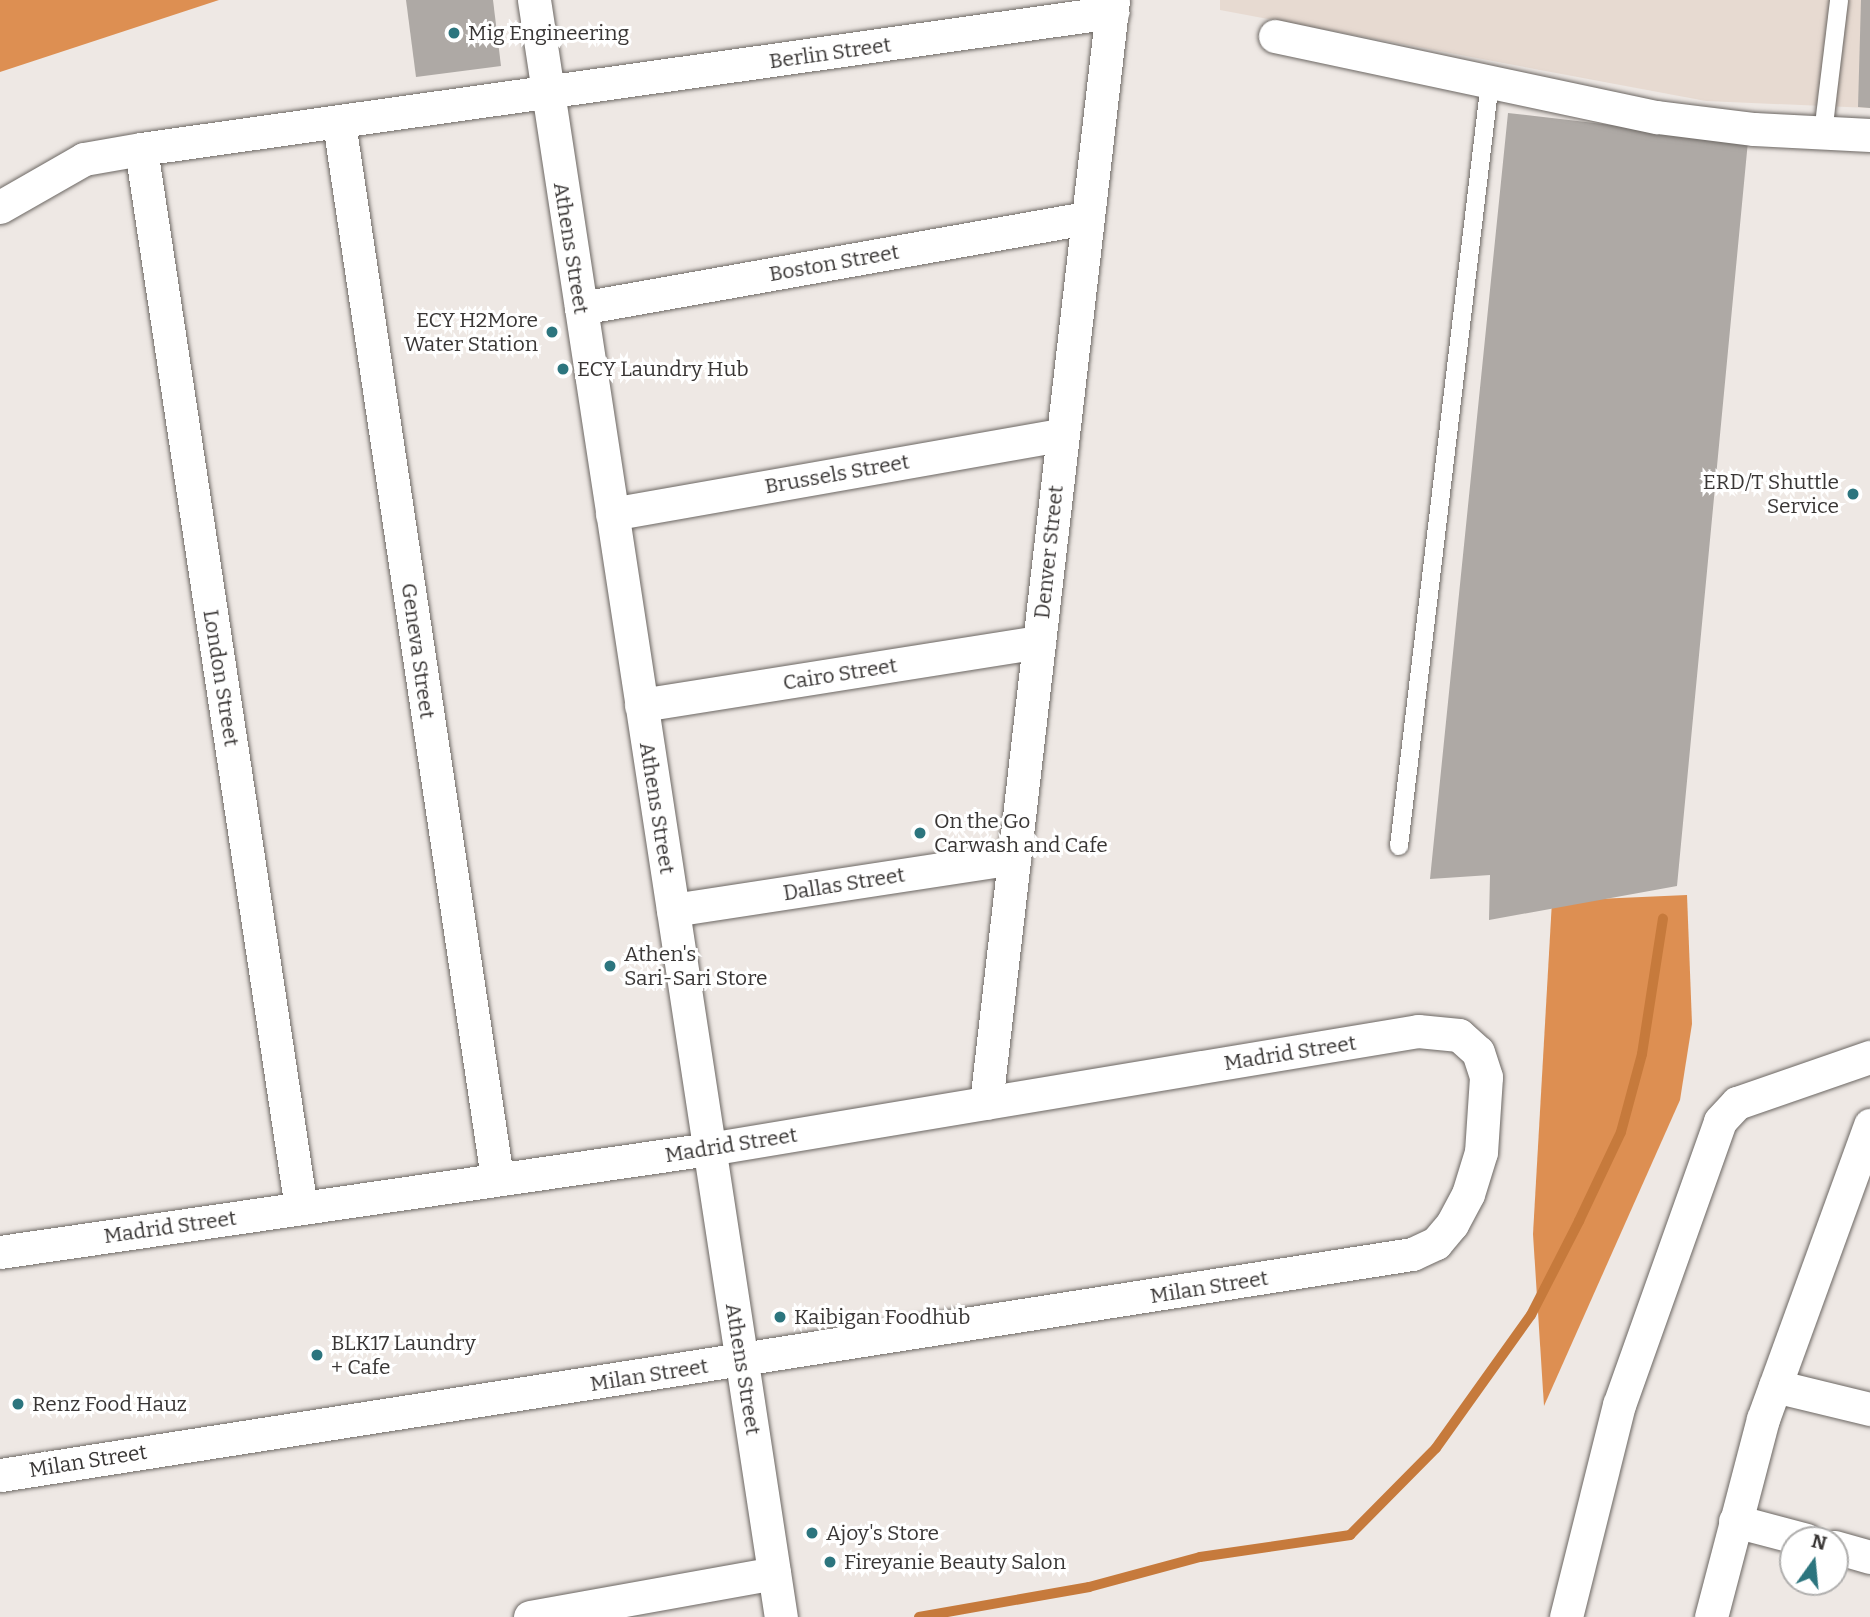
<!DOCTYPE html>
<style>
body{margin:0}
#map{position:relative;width:1870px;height:1617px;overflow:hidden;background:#eee8e4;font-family:Bitter,serif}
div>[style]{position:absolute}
.built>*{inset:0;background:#e7dad1}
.forest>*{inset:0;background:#dd8f52}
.stream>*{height:10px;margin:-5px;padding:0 5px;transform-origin:5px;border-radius:5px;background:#c67a3c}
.building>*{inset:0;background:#aea9a5}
.roads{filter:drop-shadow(0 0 2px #6c6763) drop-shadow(0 0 2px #6c6763)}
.lane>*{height:18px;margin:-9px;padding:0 9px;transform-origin:9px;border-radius:9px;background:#fff}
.street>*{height:33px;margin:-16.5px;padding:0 16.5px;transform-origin:16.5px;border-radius:16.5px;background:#fff}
.dots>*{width:19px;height:19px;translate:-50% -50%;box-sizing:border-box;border:4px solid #fff;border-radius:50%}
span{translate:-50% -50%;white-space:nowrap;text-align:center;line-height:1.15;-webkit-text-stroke:6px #fff;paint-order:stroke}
.poi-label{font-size:21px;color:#393635}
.left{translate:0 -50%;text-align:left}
.right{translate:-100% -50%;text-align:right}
.street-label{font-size:21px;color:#393635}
.north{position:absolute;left:1779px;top:1526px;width:70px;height:70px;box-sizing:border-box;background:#fff;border:2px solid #b0afae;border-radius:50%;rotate:15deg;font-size:19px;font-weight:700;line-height:28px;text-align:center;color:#393635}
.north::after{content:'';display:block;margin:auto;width:24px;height:32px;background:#2c757e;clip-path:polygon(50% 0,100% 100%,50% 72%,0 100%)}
</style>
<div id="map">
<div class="built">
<div style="clip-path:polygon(1220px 0,1870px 0,1870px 108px,1706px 101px,1220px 10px)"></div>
</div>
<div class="forest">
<div style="clip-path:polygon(0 0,219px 0,0 72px)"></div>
<div style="clip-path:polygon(1687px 895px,1692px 1024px,1680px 1100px,1544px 1406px,1533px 1234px,1552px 901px)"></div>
</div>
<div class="stream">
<div style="left:919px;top:1617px;width:173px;rotate:-10deg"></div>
<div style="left:1089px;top:1587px;width:115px;rotate:-15.1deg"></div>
<div style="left:1200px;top:1557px;width:152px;rotate:-8.3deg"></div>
<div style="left:1350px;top:1535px;width:122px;rotate:-45.3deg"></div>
<div style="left:1436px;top:1448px;width:163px;rotate:-54.5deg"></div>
<div style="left:1531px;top:1315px;width:106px;rotate:-62.9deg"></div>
<div style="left:1579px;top:1221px;width:98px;rotate:-64.7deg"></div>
<div style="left:1621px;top:1132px;width:81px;rotate:-74.9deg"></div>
<div style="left:1642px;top:1054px;width:137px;rotate:-81.2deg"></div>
</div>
<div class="building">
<div style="clip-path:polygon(406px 0,493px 0,501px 66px,416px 77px)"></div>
<div style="clip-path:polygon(1861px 0,1870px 0,1870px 108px,1858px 107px)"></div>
<div style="clip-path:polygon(1508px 113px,1748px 141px,1677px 886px,1489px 920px,1490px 875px,1430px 879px)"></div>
</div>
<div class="roads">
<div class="lane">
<div style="left:1823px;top:133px;width:134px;rotate:-83.1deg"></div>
<div style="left:1399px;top:846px;width:769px;rotate:-83.21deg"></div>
</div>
<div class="street">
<div style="left:534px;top:0;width:1636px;rotate:81.32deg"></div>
<div style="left:1275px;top:36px;width:390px;rotate:12deg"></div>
<div style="left:1657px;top:117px;width:98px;rotate:7.1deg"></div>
<div style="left:1754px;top:129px;width:116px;rotate:3deg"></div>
<div style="left:339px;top:123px;width:1067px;rotate:81.48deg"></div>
<div style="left:141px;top:149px;width:1071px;rotate:81.41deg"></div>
<div style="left:0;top:207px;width:97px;rotate:-29.7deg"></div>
<div style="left:84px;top:159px;width:58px;rotate:-10deg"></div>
<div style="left:141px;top:149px;width:981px;rotate:-8.03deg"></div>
<div style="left:581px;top:308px;width:513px;rotate:-10.11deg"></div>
<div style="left:612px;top:514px;width:457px;rotate:-10deg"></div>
<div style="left:641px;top:705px;width:403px;rotate:-9deg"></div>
<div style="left:673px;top:910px;width:345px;rotate:-8.7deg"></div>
<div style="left:986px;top:1103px;width:1110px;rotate:-83.43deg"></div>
<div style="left:0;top:1252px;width:716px;rotate:-8.27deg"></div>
<div style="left:709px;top:1149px;width:719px;rotate:-9.45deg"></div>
<div style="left:1418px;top:1031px;width:41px;rotate:5.6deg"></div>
<div style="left:1459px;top:1035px;width:25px;rotate:42deg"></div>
<div style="left:1478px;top:1052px;width:26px;rotate:72deg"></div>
<div style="left:1486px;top:1077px;width:75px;rotate:93.8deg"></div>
<div style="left:1481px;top:1152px;width:44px;rotate:107.2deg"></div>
<div style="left:1468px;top:1194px;width:34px;rotate:118deg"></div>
<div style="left:1452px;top:1224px;width:25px;rotate:130deg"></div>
<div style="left:1436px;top:1243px;width:26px;rotate:155deg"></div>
<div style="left:1412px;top:1254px;width:1429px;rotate:171.1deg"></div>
<div style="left:1775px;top:1386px;width:98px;rotate:13.6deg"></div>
<div style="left:1735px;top:1521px;width:74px;rotate:14.8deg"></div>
<div style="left:1835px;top:1547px;width:36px;rotate:16deg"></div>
<div style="left:530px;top:1617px;width:248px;rotate:-10.2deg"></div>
<div style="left:1566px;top:1617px;width:219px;rotate:-76deg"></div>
<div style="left:1619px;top:1405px;width:301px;rotate:-70.4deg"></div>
<div style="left:1720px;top:1121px;width:25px;rotate:-47deg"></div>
<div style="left:1737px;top:1103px;width:141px;rotate:-19.1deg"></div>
<div style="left:1711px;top:1617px;width:205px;rotate:-75.3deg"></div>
<div style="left:1763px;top:1419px;width:313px;rotate:-70deg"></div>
</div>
</div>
<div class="dots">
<div style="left:454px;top:33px;background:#2c757e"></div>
<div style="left:552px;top:332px;background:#2c757e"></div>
<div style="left:563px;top:369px;background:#2c757e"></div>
<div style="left:1853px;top:494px;background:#2c757e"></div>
<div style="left:920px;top:833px;background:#2c757e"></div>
<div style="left:610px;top:966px;background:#2c757e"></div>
<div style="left:780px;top:1317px;background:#2c757e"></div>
<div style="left:317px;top:1355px;background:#2c757e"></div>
<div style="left:18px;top:1404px;background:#2c757e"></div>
<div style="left:812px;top:1533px;background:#2c757e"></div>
<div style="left:830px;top:1562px;background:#2c757e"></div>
</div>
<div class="poi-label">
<span class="left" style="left:468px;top:33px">Mig Engineering</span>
<span class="right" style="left:538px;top:332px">ECY H2More<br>Water Station</span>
<span class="left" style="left:577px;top:369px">ECY Laundry Hub</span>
<span class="right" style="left:1839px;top:494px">ERD/T Shuttle<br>Service</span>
<span class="left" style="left:934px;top:833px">On the Go<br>Carwash and Cafe</span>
<span class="left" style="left:624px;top:966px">Athen's<br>Sari-Sari Store</span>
<span class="left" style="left:794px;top:1317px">Kaibigan Foodhub</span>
<span class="left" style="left:331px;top:1355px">BLK17 Laundry<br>+ Cafe</span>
<span class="left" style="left:32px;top:1404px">Renz Food Hauz</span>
<span class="left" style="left:826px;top:1533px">Ajoy's Store</span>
<span class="left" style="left:844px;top:1562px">Fireyanie Beauty Salon</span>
</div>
<div class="street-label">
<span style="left:830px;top:53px;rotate:-8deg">Berlin Street</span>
<span style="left:571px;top:248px;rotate:81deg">Athens Street</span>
<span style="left:834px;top:263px;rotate:-10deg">Boston Street</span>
<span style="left:837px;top:474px;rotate:-10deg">Brussels Street</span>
<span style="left:1049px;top:552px;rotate:-84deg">Denver Street</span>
<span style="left:418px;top:651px;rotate:82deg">Geneva Street</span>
<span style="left:840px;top:674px;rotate:-9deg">Cairo Street</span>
<span style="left:221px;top:678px;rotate:81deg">London Street</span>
<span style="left:657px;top:808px;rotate:81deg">Athens Street</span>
<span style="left:844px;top:884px;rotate:-9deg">Dallas Street</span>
<span style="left:1290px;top:1053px;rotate:-9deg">Madrid Street</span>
<span style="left:731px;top:1145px;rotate:-9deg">Madrid Street</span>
<span style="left:170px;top:1227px;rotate:-8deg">Madrid Street</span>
<span style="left:1209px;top:1287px;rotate:-9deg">Milan Street</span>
<span style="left:743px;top:1369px;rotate:81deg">Athens Street</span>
<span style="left:649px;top:1375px;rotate:-9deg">Milan Street</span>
<span style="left:88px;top:1461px;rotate:-9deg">Milan Street</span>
</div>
<div class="north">N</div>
</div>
